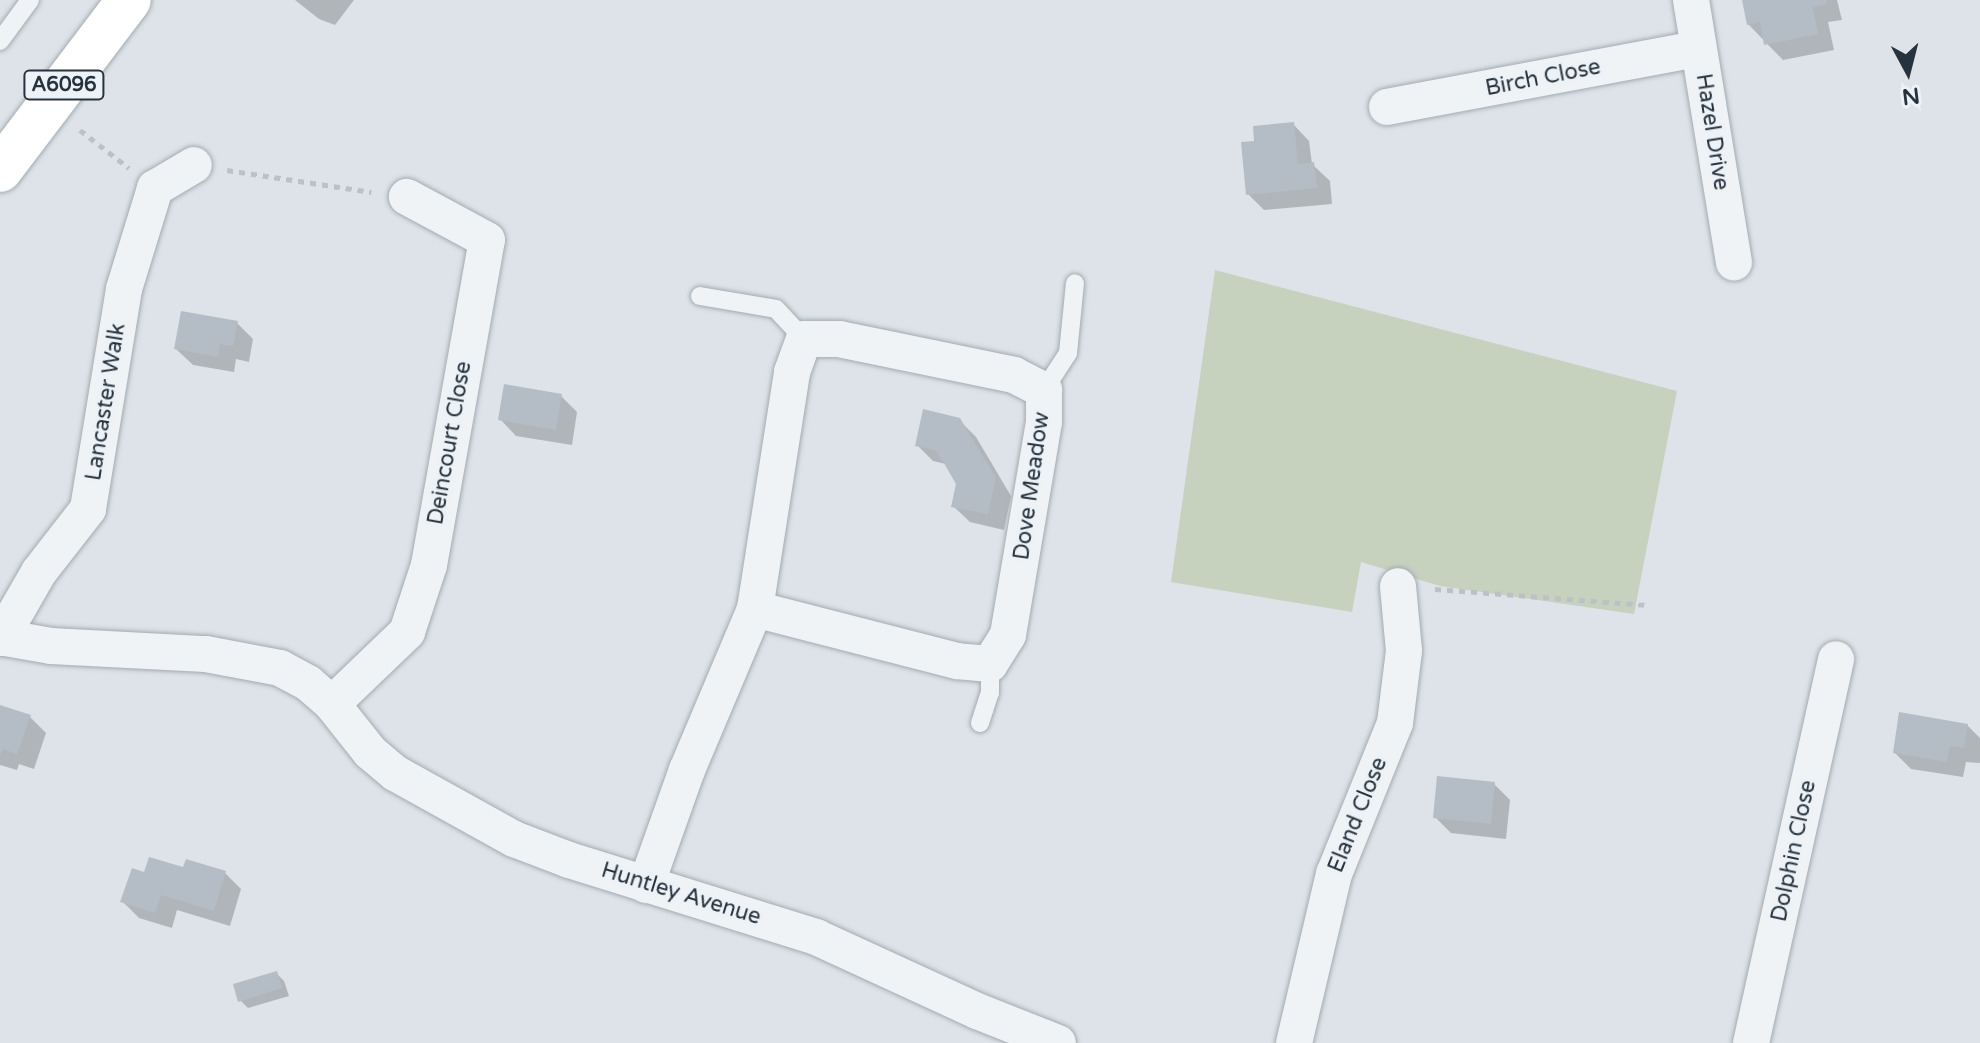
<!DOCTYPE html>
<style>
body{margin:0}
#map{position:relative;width:1980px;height:1043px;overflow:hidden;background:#dde3e8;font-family:"Varela Round",sans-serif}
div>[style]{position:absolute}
.green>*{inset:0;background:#c6d2be}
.shadow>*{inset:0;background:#0003}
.building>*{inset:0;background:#b4bdc5}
.path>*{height:5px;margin-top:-2.5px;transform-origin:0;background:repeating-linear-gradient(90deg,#bbc1c6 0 6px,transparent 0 12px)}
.roads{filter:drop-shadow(0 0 2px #a2abb2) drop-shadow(0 0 2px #a2abb2)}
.lane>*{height:18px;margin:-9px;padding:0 9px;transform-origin:9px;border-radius:9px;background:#f0f3f6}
.street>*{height:36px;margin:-18px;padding:0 18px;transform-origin:18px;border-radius:18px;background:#f0f3f6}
.primary>*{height:44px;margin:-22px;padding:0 22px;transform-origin:22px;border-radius:22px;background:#fff}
span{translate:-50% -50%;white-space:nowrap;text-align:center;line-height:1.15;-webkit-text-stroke:8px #edf2f6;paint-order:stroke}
.shield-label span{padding:2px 6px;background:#edf2f6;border:2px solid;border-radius:6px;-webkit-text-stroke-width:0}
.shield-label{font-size:20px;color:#26333f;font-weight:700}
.street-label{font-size:22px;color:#26333f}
.north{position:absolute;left:1868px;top:32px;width:80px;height:80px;-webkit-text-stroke:6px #edf2f6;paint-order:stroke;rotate:173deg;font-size:22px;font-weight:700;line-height:32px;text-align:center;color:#26333f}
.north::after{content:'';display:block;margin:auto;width:28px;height:36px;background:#26333f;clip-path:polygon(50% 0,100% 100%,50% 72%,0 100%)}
</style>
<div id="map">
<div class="green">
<div style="clip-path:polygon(1215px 270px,1677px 391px,1634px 614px,1440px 586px,1361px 562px,1352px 612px,1171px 582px)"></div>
</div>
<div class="shadow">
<div style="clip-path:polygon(295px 0,354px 0,335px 25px,319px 19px)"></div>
<div style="clip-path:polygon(1744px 0,1837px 0,1842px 20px,1828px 22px,1834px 50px,1783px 60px,1748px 24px)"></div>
<div style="clip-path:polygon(1293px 124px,1309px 141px,1312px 164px,1330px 181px,1332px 204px,1264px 210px,1248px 194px,1256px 142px)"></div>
<div style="clip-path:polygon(237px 323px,253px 339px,249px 362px,236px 359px,234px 372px,193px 365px,176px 349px)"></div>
<div style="clip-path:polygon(561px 396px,577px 412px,572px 445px,516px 436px,500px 419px)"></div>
<div style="clip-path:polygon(959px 420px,976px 437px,1011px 496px,1004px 530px,970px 522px,953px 506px,958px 484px,946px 464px,933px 461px,917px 445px)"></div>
<div style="clip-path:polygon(0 707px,30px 717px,46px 733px,34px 769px,19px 764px,17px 770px,0 765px)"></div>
<div style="clip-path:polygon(1967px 725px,1980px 738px,1980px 763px,1966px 762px,1963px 777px,1911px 769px,1895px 753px)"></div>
<div style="clip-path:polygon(1494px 784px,1510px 800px,1506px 839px,1451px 833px,1435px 817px)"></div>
<div style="clip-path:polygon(185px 870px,225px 873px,241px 889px,230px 926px,177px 910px,172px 928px,139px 918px,123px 902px,146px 874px)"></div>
<div style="clip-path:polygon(276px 973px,284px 981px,289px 996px,248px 1008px,240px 1000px)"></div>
</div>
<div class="building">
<div style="clip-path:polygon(1742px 0,1826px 0,1827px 4px,1813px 7px,1818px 34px,1764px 45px,1760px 22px,1747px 25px)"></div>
<div style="clip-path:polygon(1294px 122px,1298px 164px,1314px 162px,1317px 188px,1246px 195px,1241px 142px,1254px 141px,1253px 126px)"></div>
<div style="clip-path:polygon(181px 311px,238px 321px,233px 346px,220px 344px,218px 357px,174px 349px)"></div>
<div style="clip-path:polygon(504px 384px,562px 394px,556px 430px,498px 420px)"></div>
<div style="clip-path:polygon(923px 409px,960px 418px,996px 478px,988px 514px,951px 507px,956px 484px,945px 465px,935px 450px,915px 446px)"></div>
<div style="clip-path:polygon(0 705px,31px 715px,17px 754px,3px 749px,0 755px)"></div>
<div style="clip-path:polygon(1899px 712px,1968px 724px,1964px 748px,1950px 746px,1947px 762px,1893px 753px)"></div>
<div style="clip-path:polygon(1437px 776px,1495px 782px,1491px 824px,1433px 818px)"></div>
<div style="clip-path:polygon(149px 857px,183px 867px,186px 859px,226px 871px,214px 911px,161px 895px,155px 913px,120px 902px,132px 868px,144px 872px)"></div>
<div style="clip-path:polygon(277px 971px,282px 988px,238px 1002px,233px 984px)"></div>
</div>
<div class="path">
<div style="left:80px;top:130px;width:62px;rotate:37.8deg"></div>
<div style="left:227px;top:170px;width:146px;rotate:8.7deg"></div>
<div style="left:1435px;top:589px;width:215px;rotate:4.3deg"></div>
</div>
<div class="roads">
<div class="lane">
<div style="left:0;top:41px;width:51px;rotate:-53.8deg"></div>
<div style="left:700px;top:296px;width:77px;rotate:9.7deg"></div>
<div style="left:776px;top:309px;width:41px;rotate:47deg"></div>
<div style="left:1044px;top:390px;width:44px;rotate:-57deg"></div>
<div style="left:1068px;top:353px;width:70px;rotate:-84.3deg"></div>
<div style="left:980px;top:723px;width:32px;rotate:-72deg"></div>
<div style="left:990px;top:693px;width:29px;rotate:-90deg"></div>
</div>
<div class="street">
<div style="left:1691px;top:0;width:266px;rotate:80.7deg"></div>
<div style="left:1387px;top:107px;width:316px;rotate:-10.6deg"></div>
<div style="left:0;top:637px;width:52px;rotate:10deg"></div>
<div style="left:51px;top:646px;width:155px;rotate:3deg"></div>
<div style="left:206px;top:654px;width:75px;rotate:10.7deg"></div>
<div style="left:280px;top:668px;width:32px;rotate:28deg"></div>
<div style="left:308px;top:683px;width:32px;rotate:41deg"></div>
<div style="left:332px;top:704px;width:61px;rotate:51.6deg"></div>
<div style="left:370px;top:752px;width:33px;rotate:40deg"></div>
<div style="left:395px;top:773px;width:136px;rotate:29deg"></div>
<div style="left:514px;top:839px;width:59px;rotate:20.9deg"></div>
<div style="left:569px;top:860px;width:259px;rotate:17.3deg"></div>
<div style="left:816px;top:937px;width:177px;rotate:24.7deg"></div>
<div style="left:977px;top:1011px;width:87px;rotate:21.6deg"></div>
<div style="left:1px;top:638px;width:76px;rotate:-60.1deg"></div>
<div style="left:39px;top:572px;width:80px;rotate:-52.1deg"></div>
<div style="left:88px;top:509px;width:223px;rotate:-80.7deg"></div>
<div style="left:124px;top:289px;width:106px;rotate:-72.9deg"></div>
<div style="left:155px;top:188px;width:45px;rotate:-30.5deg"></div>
<div style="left:332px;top:704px;width:104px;rotate:-43.8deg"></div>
<div style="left:407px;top:632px;width:71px;rotate:-71.8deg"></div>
<div style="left:429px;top:565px;width:330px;rotate:-79.9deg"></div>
<div style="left:487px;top:240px;width:91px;rotate:-151.7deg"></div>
<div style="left:646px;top:885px;width:122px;rotate:-70.4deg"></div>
<div style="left:687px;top:770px;width:175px;rotate:-67.1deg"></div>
<div style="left:755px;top:609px;width:240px;rotate:-81.1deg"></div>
<div style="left:792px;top:372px;width:35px;rotate:-70deg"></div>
<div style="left:804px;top:339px;width:35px"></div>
<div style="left:839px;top:339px;width:179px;rotate:11.6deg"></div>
<div style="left:1014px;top:375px;width:34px;rotate:27deg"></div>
<div style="left:1044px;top:390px;width:32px;rotate:90deg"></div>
<div style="left:1044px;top:422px;width:216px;rotate:99.6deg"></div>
<div style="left:1008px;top:635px;width:34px;rotate:122deg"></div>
<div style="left:990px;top:664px;width:33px;rotate:-175deg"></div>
<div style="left:957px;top:661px;width:209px;rotate:-165.6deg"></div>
<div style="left:1294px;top:1043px;width:174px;rotate:-76.7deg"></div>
<div style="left:1334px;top:874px;width:163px;rotate:-68deg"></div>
<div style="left:1395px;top:723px;width:73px;rotate:-82.9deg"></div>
<div style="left:1404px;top:651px;width:65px;rotate:-95.3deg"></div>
<div style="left:1751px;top:1043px;width:393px;rotate:-77.5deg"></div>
</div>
<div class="primary">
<div style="left:0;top:170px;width:213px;rotate:-52.8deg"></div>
</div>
</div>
<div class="shield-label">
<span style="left:64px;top:85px">A6096</span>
</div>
<div class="street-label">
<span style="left:1543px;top:78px;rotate:-11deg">Birch Close</span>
<span style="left:1712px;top:132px;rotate:81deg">Hazel Drive</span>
<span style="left:106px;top:402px;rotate:-81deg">Lancaster Walk</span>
<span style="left:450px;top:443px;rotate:-80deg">Deincourt Close</span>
<span style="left:1032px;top:486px;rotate:-82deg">Dove Meadow</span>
<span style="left:1358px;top:815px;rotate:-68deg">Eland Close</span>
<span style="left:1794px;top:851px;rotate:-78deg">Dolphin Close</span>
<span style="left:681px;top:894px;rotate:17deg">Huntley Avenue</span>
</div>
<div class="north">N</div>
</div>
